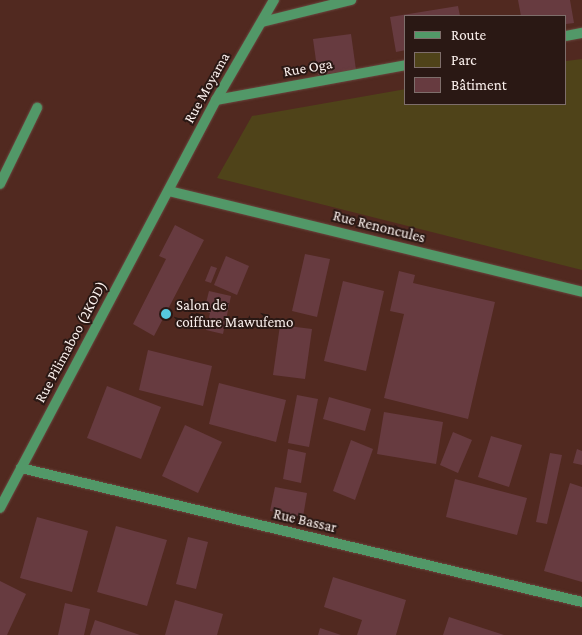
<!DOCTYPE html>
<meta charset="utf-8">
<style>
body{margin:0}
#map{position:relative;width:582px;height:635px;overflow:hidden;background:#512920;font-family:"Crimson Pro",serif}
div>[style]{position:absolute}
.green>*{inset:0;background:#4f4319}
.building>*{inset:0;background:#673b40}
.roads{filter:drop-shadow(0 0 1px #69453d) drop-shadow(0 0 1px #69453d)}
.minor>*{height:10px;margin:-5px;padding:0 5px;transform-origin:5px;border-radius:5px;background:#529868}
.dots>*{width:14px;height:14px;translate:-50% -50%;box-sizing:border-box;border:2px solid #2a1814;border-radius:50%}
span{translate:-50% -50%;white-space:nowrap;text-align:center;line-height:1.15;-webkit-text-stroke:4px #2a1814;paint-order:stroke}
.street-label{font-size:15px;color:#fbf0ed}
.poi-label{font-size:15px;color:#fbf0ed}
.left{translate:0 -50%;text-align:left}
.legend{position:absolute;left:404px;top:15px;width:162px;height:90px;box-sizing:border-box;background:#2a1814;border:1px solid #7e6e6b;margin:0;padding:6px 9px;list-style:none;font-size:15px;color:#fbf0ed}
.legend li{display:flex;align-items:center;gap:10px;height:25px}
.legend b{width:25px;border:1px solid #7e6e6b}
</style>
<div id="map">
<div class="green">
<div style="clip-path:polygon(582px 59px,582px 270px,217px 178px,252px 116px,406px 89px,406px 104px,566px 104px,566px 61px)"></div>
</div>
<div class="building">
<div style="clip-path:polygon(518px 0,570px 0,574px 23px,566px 24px,566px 16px,521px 16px)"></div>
<div style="clip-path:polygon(458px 6px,460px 16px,406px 16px,406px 50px,396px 52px,390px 17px)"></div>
<div style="clip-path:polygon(351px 34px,356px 70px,318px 75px,313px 39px)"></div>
<div style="clip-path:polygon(175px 225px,204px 240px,154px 336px,133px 324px,166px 259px,159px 256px)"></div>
<div style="clip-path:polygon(305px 254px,330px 259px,317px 317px,292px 311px)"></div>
<div style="clip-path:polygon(226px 256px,249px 266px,237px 295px,214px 285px)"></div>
<div style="clip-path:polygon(211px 266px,217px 268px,211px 283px,205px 281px)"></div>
<div style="clip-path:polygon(399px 271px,415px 275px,413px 283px,495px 302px,468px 419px,384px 398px,404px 314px,390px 311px)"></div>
<div style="clip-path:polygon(343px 281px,384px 291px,366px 371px,324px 361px)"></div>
<div style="clip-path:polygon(209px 291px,231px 296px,223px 334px,206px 330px,210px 313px,204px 311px)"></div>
<div style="clip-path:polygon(280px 325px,312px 329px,305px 379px,273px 375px)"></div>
<div style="clip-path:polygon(148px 350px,212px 366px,203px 406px,139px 390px)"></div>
<div style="clip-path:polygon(219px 383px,286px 400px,276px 442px,209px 424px)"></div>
<div style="clip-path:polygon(107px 386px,161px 407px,141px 459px,87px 438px)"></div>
<div style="clip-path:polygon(297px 395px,318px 399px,309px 447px,288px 443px)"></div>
<div style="clip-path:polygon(329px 397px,371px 409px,365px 431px,323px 419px)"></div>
<div style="clip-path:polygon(384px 412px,443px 422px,436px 464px,377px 454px)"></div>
<div style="clip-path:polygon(185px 425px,222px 442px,198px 493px,162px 476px)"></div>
<div style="clip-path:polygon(453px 432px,472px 440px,458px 473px,440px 465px)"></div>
<div style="clip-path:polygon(491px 436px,522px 445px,509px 487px,478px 477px)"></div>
<div style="clip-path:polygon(351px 440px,373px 449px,355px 500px,333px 491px)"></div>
<div style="clip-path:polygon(288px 449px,306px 453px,301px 483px,283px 479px)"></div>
<div style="clip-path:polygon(577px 449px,582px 451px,582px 465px,573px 463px)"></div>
<div style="clip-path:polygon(550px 453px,562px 455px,547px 524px,536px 522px)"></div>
<div style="clip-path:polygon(455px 479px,527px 498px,517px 535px,446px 517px)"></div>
<div style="clip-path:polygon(570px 483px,582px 487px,582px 582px,544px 571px)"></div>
<div style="clip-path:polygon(275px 487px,307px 493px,303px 517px,270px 511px)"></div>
<div style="clip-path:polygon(37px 517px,88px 531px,72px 592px,20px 578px)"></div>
<div style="clip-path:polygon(116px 526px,167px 540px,147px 606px,97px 592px)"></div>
<div style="clip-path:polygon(188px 537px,208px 542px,196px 589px,176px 584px)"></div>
<div style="clip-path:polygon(333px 577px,406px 600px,396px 635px,357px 635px,362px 620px,324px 607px)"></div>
<div style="clip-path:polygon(0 581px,26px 594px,7px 635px,0 635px)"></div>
<div style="clip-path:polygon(175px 600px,223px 614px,217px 635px,165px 635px)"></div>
<div style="clip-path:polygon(65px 603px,90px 609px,84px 635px,58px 635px)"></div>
<div style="clip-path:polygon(449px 617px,504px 635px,443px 635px)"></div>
<div style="clip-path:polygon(95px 620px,140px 635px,90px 635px)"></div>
<div style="clip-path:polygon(320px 628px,341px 635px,318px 635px)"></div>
</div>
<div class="roads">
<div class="minor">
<div style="left:262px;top:22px;width:92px;rotate:-13.9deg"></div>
<div style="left:566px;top:36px;width:16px;rotate:-11deg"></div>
<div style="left:216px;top:100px;width:193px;rotate:-10.4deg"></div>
<div style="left:0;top:184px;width:85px;rotate:-64deg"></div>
<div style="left:169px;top:191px;width:425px;rotate:13.7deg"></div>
<div style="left:21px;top:468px;width:577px;rotate:13.43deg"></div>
<div style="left:0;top:508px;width:462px;rotate:-62.1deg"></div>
<div style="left:216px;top:100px;width:116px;rotate:-59.9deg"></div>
</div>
</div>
<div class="dots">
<div style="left:166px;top:314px;background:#56c9e0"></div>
</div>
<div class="street-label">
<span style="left:308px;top:68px;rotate:-10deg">Rue Oga</span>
<span style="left:207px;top:88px;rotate:-61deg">Rue Moyama</span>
<span style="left:379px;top:227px;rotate:14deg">Rue Renoncules</span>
<span style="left:71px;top:342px;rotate:-62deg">Rue Pilimaboo (2KOD)</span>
<span style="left:305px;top:521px;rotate:13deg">Rue Bassar</span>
</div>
<div class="poi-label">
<span class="left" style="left:176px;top:314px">Salon de<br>coiffure Mawufemo</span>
</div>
<ul class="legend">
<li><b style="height:6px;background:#529868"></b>Route</li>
<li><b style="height:14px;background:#4f4319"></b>Parc</li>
<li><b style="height:14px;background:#673b40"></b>Bâtiment</li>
</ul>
</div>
